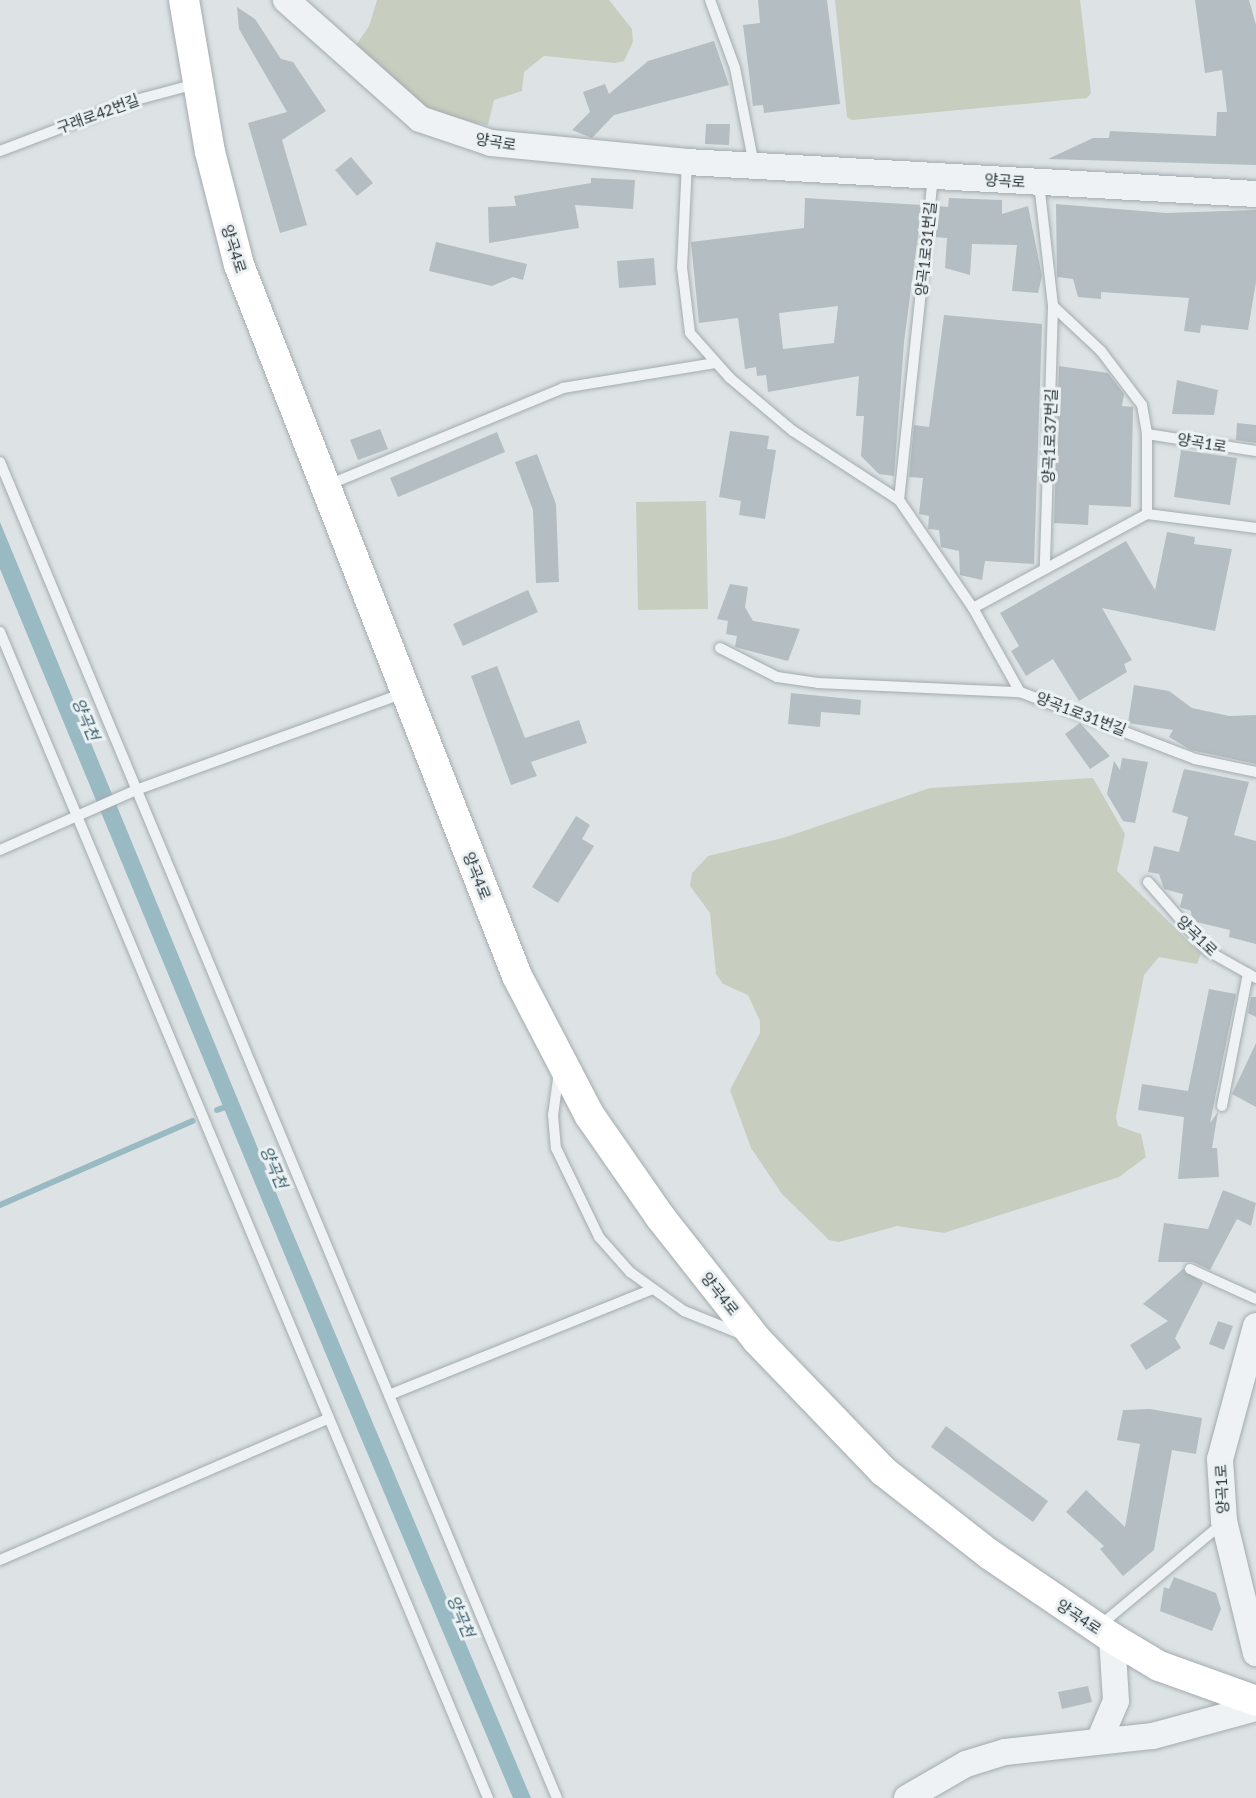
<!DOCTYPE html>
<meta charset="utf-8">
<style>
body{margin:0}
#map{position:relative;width:1256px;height:1798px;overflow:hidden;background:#dde3e5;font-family:Lato,"Noto Sans KR",sans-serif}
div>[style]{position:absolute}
.green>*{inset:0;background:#c7cebf}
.water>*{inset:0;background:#9abac3}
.stream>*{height:6px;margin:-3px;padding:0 3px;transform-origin:3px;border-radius:3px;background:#9abac3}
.building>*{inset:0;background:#b4bdc1}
.roads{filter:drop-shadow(0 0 2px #a3abae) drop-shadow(0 0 2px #a3abae)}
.service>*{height:10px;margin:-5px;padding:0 5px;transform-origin:5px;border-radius:5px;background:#eff2f4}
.tertiary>*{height:26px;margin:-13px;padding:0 13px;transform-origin:13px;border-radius:13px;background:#eff2f4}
.secondary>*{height:30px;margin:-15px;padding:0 15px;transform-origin:15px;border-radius:15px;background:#fff}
span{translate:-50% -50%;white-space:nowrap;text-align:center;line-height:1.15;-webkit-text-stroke:6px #ecf1f3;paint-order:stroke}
.street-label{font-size:15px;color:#28343a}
.water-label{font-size:16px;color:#365d6a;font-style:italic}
</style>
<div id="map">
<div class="green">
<div style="clip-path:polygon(377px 0,609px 0,632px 29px,633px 42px,624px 61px,615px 63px,544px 56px,524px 72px,522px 91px,494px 100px,488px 125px,475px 123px,426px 109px,355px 47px,369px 26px)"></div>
<div style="clip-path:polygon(835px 0,1080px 0,1091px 93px,1087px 98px,852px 120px,847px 117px)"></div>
<div style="clip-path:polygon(706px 501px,708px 609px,638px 610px,636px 502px)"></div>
<div style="clip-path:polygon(1093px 778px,1125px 834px,1117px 871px,1201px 953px,1197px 964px,1159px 957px,1144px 975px,1116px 1117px,1118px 1126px,1141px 1134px,1146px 1157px,1119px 1177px,944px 1233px,897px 1226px,839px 1242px,829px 1240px,782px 1194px,751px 1148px,730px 1090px,760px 1033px,760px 1021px,748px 995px,723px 984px,716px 974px,710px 913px,690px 886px,692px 873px,708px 856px,783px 838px,930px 788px)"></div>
</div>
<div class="water">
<div style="clip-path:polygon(0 522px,289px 1224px,531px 1798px,513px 1798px,342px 1393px,0 569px)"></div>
</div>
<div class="stream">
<div style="left:217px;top:1110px;width:15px;rotate:-20deg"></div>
<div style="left:0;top:1205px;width:210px;rotate:-23.6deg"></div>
</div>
<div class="building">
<div style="clip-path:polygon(758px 0,827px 0,840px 104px,764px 113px,763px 105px,753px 106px,743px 25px,760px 23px)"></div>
<div style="clip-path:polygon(1195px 0,1249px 0,1256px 25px,1256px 165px,1048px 159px,1093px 138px,1109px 138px,1110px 131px,1216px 136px,1217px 112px,1227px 112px,1222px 70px,1205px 73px)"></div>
<div style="clip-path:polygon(237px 7px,255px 19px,281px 59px,293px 62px,326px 111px,282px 140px,307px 225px,280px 233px,248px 123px,287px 112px,239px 29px)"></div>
<div style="clip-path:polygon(714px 41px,729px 85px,614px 115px,592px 138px,572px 130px,590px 112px,583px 92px,605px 84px,609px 94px,648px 61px)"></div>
<div style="clip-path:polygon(706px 124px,730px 124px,729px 145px,705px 144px)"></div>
<div style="clip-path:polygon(351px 157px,373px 183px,357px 196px,335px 170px)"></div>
<div style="clip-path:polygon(591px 178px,635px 180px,633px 209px,575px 205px,579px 228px,489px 243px,488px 207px,516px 206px,514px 196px,591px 183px)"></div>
<div style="clip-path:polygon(evenodd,805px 198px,922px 205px,904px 342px,894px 476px,879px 474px,861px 456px,864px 416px,856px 416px,859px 376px,768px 392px,766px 375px,757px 376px,756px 367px,745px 369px,738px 318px,699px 323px,691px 242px,804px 228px,805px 198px,838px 306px,834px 343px,783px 349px,779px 313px,838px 306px)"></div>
<div style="clip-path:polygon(949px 198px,1002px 200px,1002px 214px,1028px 206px,1042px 276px,1038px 293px,1012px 291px,1017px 245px,972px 244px,970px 275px,945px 268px,947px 238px,934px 237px,938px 206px,948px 207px)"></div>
<div style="clip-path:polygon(1056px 204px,1166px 213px,1256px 210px,1256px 282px,1248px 330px,1201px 325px,1200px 333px,1184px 331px,1189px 298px,1101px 292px,1101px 299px,1078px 297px,1073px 279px,1057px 277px)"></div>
<div style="clip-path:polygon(436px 242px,527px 264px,523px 280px,513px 277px,492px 286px,429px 271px)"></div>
<div style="clip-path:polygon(654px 258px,656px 285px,619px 288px,617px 261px)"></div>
<div style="clip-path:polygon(944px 315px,1042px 324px,1034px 564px,985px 561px,982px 580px,960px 575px,959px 551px,941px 547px,939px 530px,928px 529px,929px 516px,919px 514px,923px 478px,909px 477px,914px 425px,929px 427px)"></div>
<div style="clip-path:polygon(1059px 366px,1108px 373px,1124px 394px,1122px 406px,1133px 407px,1131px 507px,1089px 505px,1088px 525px,1054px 523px)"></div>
<div style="clip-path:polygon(1177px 380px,1218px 390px,1214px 415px,1172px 414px)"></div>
<div style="clip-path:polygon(1237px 423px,1256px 425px,1256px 443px,1236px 440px)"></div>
<div style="clip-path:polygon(380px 429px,388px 449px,358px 460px,350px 440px)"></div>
<div style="clip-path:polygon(730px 431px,769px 436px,767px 449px,776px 450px,765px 519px,739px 515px,741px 501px,719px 497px)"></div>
<div style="clip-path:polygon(497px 432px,505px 452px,398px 497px,390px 478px)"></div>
<div style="clip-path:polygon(1181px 450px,1237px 458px,1230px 505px,1174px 497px)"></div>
<div style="clip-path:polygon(537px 454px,556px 504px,559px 582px,536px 583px,533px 510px,515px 462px)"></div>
<div style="clip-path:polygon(1167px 532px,1195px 537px,1194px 544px,1232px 549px,1215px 631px,1102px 608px,1132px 660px,1124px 664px,1127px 672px,1079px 701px,1053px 659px,1026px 676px,1011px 651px,1019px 646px,1000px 613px,1126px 541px,1155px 590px)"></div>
<div style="clip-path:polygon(730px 584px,748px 587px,745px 607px,753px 621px,800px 629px,788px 661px,735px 647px,737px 636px,726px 634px,728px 621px,717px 619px)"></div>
<div style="clip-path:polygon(528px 590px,538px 612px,463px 646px,453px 624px)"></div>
<div style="clip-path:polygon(497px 666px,525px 738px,579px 720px,587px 743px,531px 762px,537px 776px,511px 785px,471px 676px)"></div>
<div style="clip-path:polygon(1134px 685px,1169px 691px,1192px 708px,1229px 716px,1256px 715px,1256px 764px,1191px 750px,1169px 737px,1173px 730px,1128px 723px)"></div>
<div style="clip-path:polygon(791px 693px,861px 700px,860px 715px,821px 712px,820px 727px,788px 724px)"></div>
<div style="clip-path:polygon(1080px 723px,1110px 756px,1090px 769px,1065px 734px)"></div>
<div style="clip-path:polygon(1122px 758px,1148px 762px,1135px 823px,1123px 821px,1107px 794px,1114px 761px,1120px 770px)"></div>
<div style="clip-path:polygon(1184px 769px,1249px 782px,1234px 835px,1256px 841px,1256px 944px,1229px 937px,1230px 930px,1192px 921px,1191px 911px,1180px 907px,1183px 894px,1164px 889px,1159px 874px,1148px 872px,1154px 846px,1179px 852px,1188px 817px,1172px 812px)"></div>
<div style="clip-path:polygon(576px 816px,590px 825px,582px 839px,594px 846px,558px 903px,532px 887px)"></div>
<div style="clip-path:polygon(1209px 989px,1236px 994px,1210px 1123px,1218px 1112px,1212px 1148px,1217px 1148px,1219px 1177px,1178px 1179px,1184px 1117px,1138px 1110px,1142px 1084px,1188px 1091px)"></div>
<div style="clip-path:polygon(1251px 997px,1256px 997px,1256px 1017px,1248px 1013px)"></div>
<div style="clip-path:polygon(1256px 1043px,1256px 1107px,1232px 1094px)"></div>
<div style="clip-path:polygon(1223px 1190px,1256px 1203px,1251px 1226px,1237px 1219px,1210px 1270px,1193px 1262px,1158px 1262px,1164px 1223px,1208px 1229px)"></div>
<div style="clip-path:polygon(1183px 1269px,1203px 1283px,1175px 1338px,1181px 1348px,1146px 1370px,1130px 1345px,1168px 1321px,1143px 1304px)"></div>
<div style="clip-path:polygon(1218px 1321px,1233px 1326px,1224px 1350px,1209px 1344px)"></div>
<div style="clip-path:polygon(1150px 1409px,1202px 1418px,1196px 1454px,1172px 1450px,1154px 1550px,1123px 1576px,1100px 1549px,1104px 1546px,1066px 1512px,1086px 1490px,1125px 1527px,1140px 1444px,1117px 1440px,1123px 1410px)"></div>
<div style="clip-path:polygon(946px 1426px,1048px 1501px,1033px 1522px,931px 1447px)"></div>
<div style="clip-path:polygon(1174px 1577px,1216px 1593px,1221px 1609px,1212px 1631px,1160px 1611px,1164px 1587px,1169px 1589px)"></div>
<div style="clip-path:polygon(1088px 1686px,1092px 1702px,1062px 1709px,1058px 1692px)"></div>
</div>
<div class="roads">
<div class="service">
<div style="left:710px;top:0;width:72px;rotate:69.8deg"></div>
<div style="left:735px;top:68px;width:99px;rotate:78.9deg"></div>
<div style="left:0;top:151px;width:141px;rotate:-20.7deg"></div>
<div style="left:132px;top:101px;width:66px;rotate:-14.9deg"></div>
<div style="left:687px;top:162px;width:105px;rotate:92.7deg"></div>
<div style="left:682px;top:267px;width:66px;rotate:83.1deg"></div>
<div style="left:690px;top:333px;width:60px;rotate:48.4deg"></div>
<div style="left:730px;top:378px;width:82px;rotate:40.1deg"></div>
<div style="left:793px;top:431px;width:126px;rotate:33.1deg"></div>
<div style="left:899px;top:500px;width:131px;rotate:55.6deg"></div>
<div style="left:973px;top:608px;width:96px;rotate:60.8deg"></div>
<div style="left:1039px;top:183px;width:124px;rotate:83.5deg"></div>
<div style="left:1053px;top:306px;width:261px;rotate:91.8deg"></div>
<div style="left:1053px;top:306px;width:66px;rotate:43.2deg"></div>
<div style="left:1101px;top:351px;width:68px;rotate:52.8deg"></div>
<div style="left:1142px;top:405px;width:29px;rotate:80deg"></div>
<div style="left:1147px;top:434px;width:80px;rotate:90deg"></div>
<div style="left:1147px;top:434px;width:110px;rotate:8.9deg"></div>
<div style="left:0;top:462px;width:1447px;rotate:67.37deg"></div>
<div style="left:328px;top:485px;width:254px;rotate:-22.4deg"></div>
<div style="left:563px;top:388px;width:154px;rotate:-9.3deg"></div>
<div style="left:899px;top:500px;width:325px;rotate:-84deg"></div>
<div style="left:973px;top:608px;width:198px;rotate:-28.4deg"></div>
<div style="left:1147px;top:514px;width:110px;rotate:7.3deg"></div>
<div style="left:0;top:632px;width:1264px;rotate:67.29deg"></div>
<div style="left:720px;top:648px;width:64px;rotate:27deg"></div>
<div style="left:777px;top:677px;width:41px;rotate:8.3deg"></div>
<div style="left:818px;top:683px;width:202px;rotate:2.6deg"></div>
<div style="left:1020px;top:692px;width:187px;rotate:20.9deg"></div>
<div style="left:1195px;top:759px;width:62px;rotate:12deg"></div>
<div style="left:0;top:850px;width:149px;rotate:-23.8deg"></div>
<div style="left:136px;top:790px;width:285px;rotate:-19.9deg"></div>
<div style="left:1148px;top:882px;width:91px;rotate:49deg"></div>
<div style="left:1208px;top:951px;width:55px;rotate:29.4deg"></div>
<div style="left:559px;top:1072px;width:43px;rotate:97.9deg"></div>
<div style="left:553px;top:1115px;width:33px;rotate:85deg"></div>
<div style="left:556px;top:1148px;width:99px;rotate:64.2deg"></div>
<div style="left:599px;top:1237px;width:47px;rotate:48.5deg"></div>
<div style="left:630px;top:1272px;width:67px;rotate:35.8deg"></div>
<div style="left:684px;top:1311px;width:67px;rotate:22deg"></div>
<div style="left:1222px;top:1106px;width:135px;rotate:-78.9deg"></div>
<div style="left:1190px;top:1269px;width:72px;rotate:24.4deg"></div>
<div style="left:389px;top:1395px;width:284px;rotate:-21.9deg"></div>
<div style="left:0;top:1560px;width:358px;rotate:-23.3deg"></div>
<div style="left:1098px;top:1627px;width:164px;rotate:-39.8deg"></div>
</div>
<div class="tertiary">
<div style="left:286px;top:0;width:179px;rotate:41.6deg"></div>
<div style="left:420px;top:119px;width:75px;rotate:18.7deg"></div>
<div style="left:491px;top:143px;width:197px;rotate:5.5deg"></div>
<div style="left:687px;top:162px;width:570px;rotate:3.22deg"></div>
<div style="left:1256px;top:1326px;width:138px;rotate:105.1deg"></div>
<div style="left:1220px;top:1459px;width:62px;rotate:86.3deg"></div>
<div style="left:1224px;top:1521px;width:136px;rotate:76.4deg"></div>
<div style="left:1099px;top:1741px;width:43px;rotate:-67deg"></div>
<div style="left:1116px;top:1701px;width:63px;rotate:-93.6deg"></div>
<div style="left:907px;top:1798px;width:68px;rotate:-30deg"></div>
<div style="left:966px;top:1764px;width:41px;rotate:-17.1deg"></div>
<div style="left:1005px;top:1752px;width:149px;rotate:-6.2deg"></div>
<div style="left:1153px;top:1736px;width:107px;rotate:-15.2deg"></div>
</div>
<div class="secondary">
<div style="left:184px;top:0;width:154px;rotate:80.3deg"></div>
<div style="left:210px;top:152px;width:117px;rotate:75.6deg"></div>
<div style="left:239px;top:265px;width:763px;rotate:68.64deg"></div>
<div style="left:517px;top:976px;width:158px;rotate:62.5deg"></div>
<div style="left:590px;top:1116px;width:124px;rotate:55.2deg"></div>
<div style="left:661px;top:1218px;width:155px;rotate:51.8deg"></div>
<div style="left:757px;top:1340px;width:182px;rotate:46.1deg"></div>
<div style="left:883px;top:1471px;width:135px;rotate:38.1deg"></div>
<div style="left:989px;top:1554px;width:149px;rotate:34.3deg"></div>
<div style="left:1112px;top:1638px;width:55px;rotate:30.8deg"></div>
<div style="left:1159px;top:1666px;width:103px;rotate:19.8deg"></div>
</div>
</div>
<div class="street-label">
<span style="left:98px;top:114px;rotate:-20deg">구래로42번길</span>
<span style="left:496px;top:142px;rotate:9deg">양곡로</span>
<span style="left:1005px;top:181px;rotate:3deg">양곡로</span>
<span style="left:234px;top:249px;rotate:72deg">양곡4로</span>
<span style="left:926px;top:249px;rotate:-84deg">양곡1로31번길</span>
<span style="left:1050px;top:436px;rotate:-88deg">양곡1로37번길</span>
<span style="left:1202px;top:443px;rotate:9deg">양곡1로</span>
<span style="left:1081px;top:714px;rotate:21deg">양곡1로31번길</span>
<span style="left:477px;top:876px;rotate:68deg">양곡4로</span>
<span style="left:1197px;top:936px;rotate:44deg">양곡1로</span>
<span style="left:720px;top:1294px;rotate:51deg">양곡4로</span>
<span style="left:1222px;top:1489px;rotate:-93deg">양곡1로</span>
<span style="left:1079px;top:1617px;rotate:33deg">양곡4로</span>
</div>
<div class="water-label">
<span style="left:86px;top:719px;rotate:67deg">양곡천</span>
<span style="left:274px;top:1167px;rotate:67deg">양곡천</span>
<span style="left:461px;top:1616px;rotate:67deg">양곡천</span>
</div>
</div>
